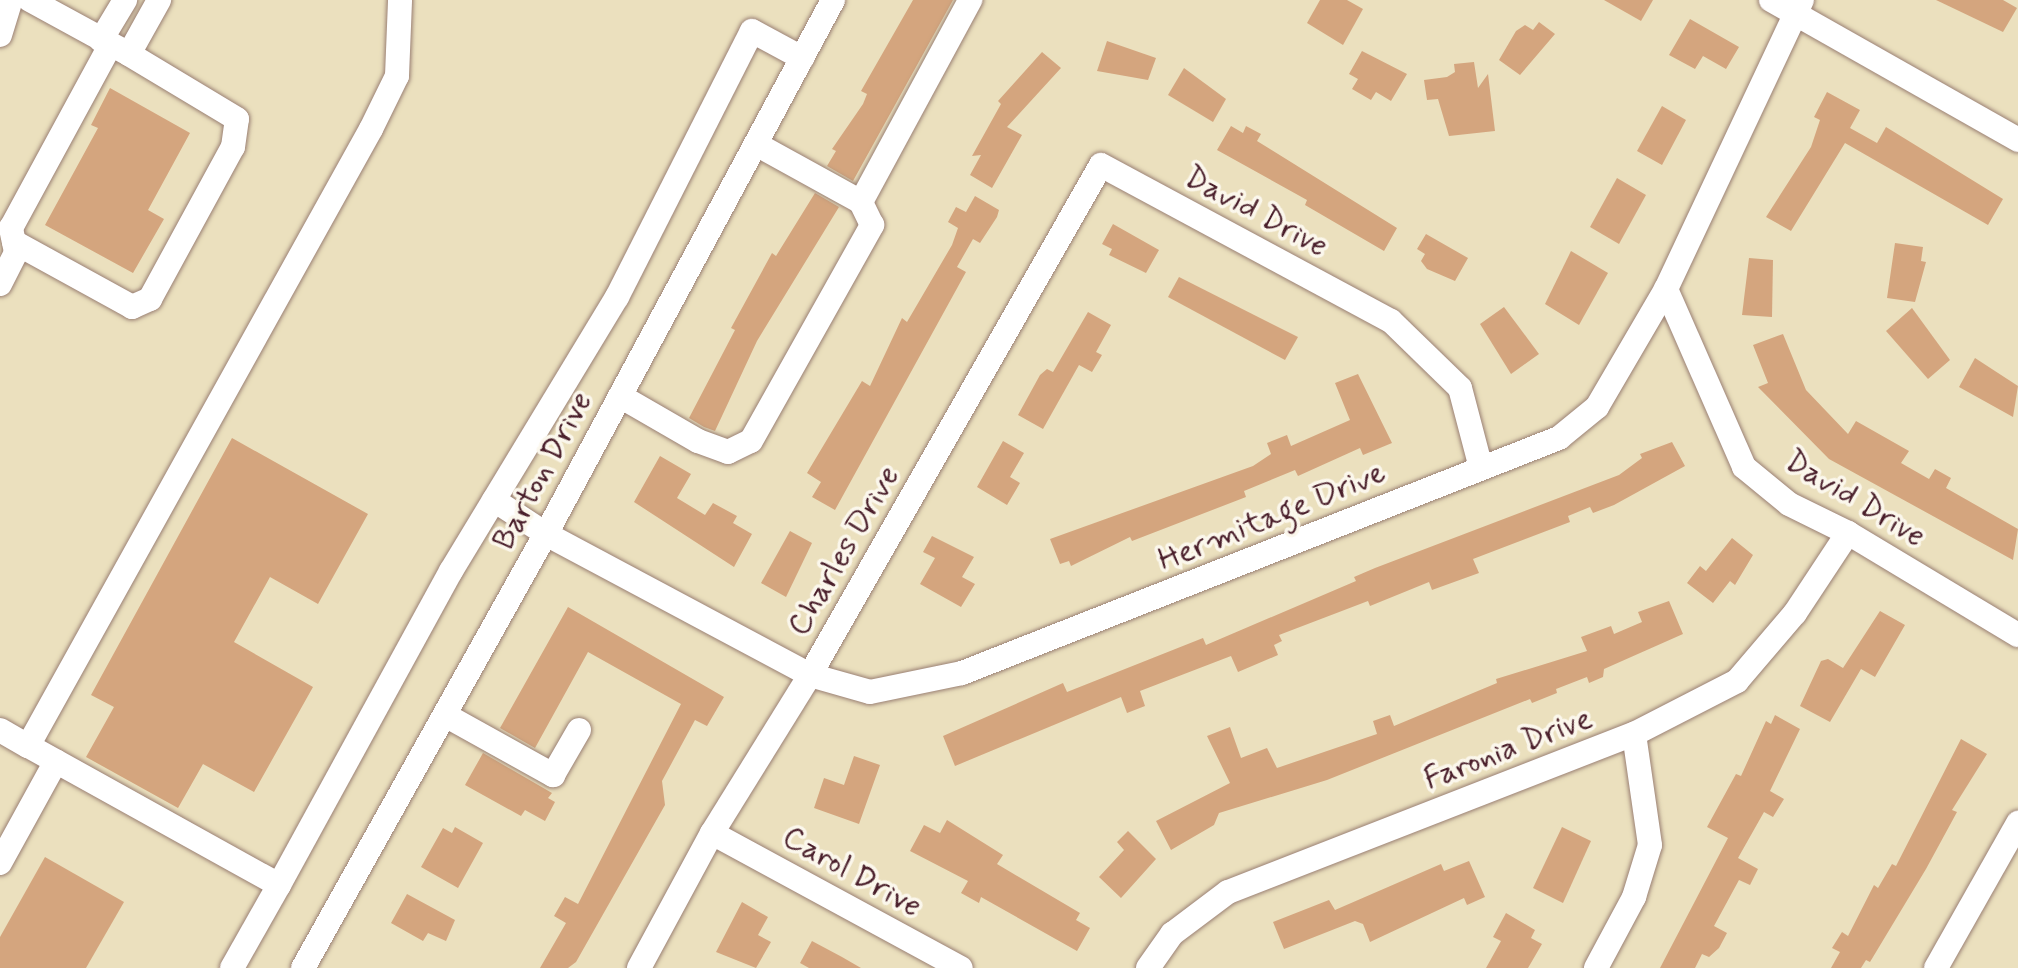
<!DOCTYPE html>
<style>
body{margin:0}
#map{position:relative;width:2018px;height:968px;overflow:hidden;background:#ebe0be;font-family:Mynerve,sans-serif}
div>[style]{position:absolute}
.building>*{inset:0;background:#d4a57e}
.roads{filter:drop-shadow(0 0 2px #9a8074) drop-shadow(0 0 2px #9a8074)}
.minor>*{height:24px;margin:-12px;padding:0 12px;transform-origin:12px;border-radius:12px;background:#fff}
span{translate:-50% -50%;white-space:nowrap;text-align:center;line-height:1.15;-webkit-text-stroke:7px #fbf7ec;paint-order:stroke}
.street-label{font-size:32px;color:#4a1f2b}
</style>
<div id="map">
<div class="building">
<div style="clip-path:polygon(913px 0,953px 0,853px 181px,827px 166px,836px 151px,832px 149px,863px 104px,867px 94px,861px 91px)"></div>
<div style="clip-path:polygon(1320px 0,1347px 0,1363px 9px,1343px 45px,1307px 23px)"></div>
<div style="clip-path:polygon(1604px 0,1653px 0,1641px 21px)"></div>
<div style="clip-path:polygon(1936px 0,2003px 0,2017px 8px,2003px 32px)"></div>
<div style="clip-path:polygon(1690px 19px,1739px 47px,1726px 69px,1703px 56px,1695px 69px,1669px 55px)"></div>
<div style="clip-path:polygon(1539px 22px,1555px 34px,1520px 75px,1499px 60px,1516px 31px,1525px 25px,1533px 30px)"></div>
<div style="clip-path:polygon(1107px 41px,1156px 58px,1148px 80px,1097px 71px)"></div>
<div style="clip-path:polygon(1362px 51px,1407px 74px,1391px 101px,1376px 92px,1371px 100px,1352px 89px,1358px 79px,1349px 74px)"></div>
<div style="clip-path:polygon(1042px 52px,1061px 68px,1007px 127px,1022px 135px,992px 188px,970px 175px,981px 155px,972px 156px,1001px 104px,998px 101px)"></div>
<div style="clip-path:polygon(1474px 62px,1478px 88px,1488px 74px,1495px 131px,1449px 136px,1438px 99px,1427px 100px,1424px 80px,1447px 77px,1455px 72px,1454px 64px)"></div>
<div style="clip-path:polygon(1184px 68px,1226px 99px,1213px 122px,1168px 95px)"></div>
<div style="clip-path:polygon(110px 88px,190px 133px,148px 210px,164px 219px,133px 273px,45px 225px,98px 128px,91px 125px)"></div>
<div style="clip-path:polygon(1827px 92px,1860px 110px,1850px 128px,1877px 143px,1886px 127px,2003px 199px,1988px 225px,1845px 143px,1791px 231px,1766px 217px,1811px 147px,1820px 120px,1814px 117px)"></div>
<div style="clip-path:polygon(1662px 106px,1686px 120px,1662px 165px,1637px 151px)"></div>
<div style="clip-path:polygon(1231px 126px,1243px 133px,1246px 126px,1261px 134px,1257px 141px,1397px 228px,1384px 251px,1305px 205px,1307px 200px,1217px 150px)"></div>
<div style="clip-path:polygon(1617px 178px,1646px 195px,1619px 244px,1590px 227px)"></div>
<div style="clip-path:polygon(815px 193px,839px 207px,757px 341px,715px 431px,704px 427px,689px 418px,735px 330px,731px 328px,772px 253px,776px 256px)"></div>
<div style="clip-path:polygon(975px 196px,999px 210px,997px 217px,980px 243px,973px 239px,957px 267px,966px 272px,835px 510px,812px 497px,821px 482px,807px 473px,862px 381px,870px 386px,902px 318px,907px 322px,952px 245px,958px 228px,948px 222px,956px 207px,966px 212px)"></div>
<div style="clip-path:polygon(1113px 224px,1159px 250px,1146px 273px,1109px 255px,1112px 249px,1102px 244px)"></div>
<div style="clip-path:polygon(1426px 234px,1468px 258px,1455px 281px,1427px 269px,1421px 261px,1425px 254px,1417px 249px)"></div>
<div style="clip-path:polygon(1895px 243px,1923px 247px,1921px 261px,1926px 262px,1915px 302px,1887px 298px)"></div>
<div style="clip-path:polygon(1571px 251px,1608px 273px,1579px 325px,1545px 304px)"></div>
<div style="clip-path:polygon(1749px 258px,1773px 260px,1772px 317px,1742px 315px)"></div>
<div style="clip-path:polygon(1179px 277px,1298px 337px,1285px 360px,1168px 297px)"></div>
<div style="clip-path:polygon(1504px 307px,1539px 354px,1511px 374px,1480px 324px)"></div>
<div style="clip-path:polygon(1912px 308px,1950px 360px,1928px 379px,1886px 331px)"></div>
<div style="clip-path:polygon(1088px 312px,1111px 325px,1096px 352px,1102px 355px,1092px 372px,1079px 365px,1043px 429px,1018px 415px,1040px 375px,1047px 369px,1053px 372px)"></div>
<div style="clip-path:polygon(1783px 334px,1806px 390px,1848px 434px,1856px 421px,1909px 451px,1901px 463px,1929px 479px,1935px 469px,1951px 478px,1946px 488px,2018px 529px,2013px 560px,1829px 459px,1758px 387px,1768px 383px,1753px 345px)"></div>
<div style="clip-path:polygon(1975px 358px,2018px 386px,2013px 417px,1959px 387px)"></div>
<div style="clip-path:polygon(1358px 374px,1392px 443px,1363px 455px,1360px 448px,1298px 476px,1295px 470px,1244px 491px,1246px 497px,1132px 541px,1130px 537px,1071px 566px,1069px 561px,1060px 564px,1050px 539px,1253px 466px,1271px 454px,1267px 443px,1287px 435px,1291px 446px,1350px 420px,1335px 383px)"></div>
<div style="clip-path:polygon(232px 438px,368px 514px,318px 604px,270px 577px,234px 642px,313px 687px,254px 792px,203px 764px,178px 808px,86px 757px,114px 707px,91px 695px)"></div>
<div style="clip-path:polygon(1003px 441px,1024px 453px,1010px 477px,1020px 483px,1007px 505px,977px 487px)"></div>
<div style="clip-path:polygon(1672px 442px,1685px 466px,1614px 505px,1593px 513px,1590px 507px,1568px 516px,1570px 522px,1473px 559px,1479px 573px,1432px 590px,1429px 582px,1370px 606px,1368px 601px,1279px 635px,1282px 641px,1274px 645px,1278px 655px,1238px 672px,1231px 656px,1140px 691px,1145px 706px,1127px 713px,1121px 697px,955px 766px,943px 736px,1063px 683px,1067px 692px,1203px 638px,1206px 645px,1356px 581px,1354px 577px,1375px 568px,1619px 475px,1642px 458px,1640px 454px)"></div>
<div style="clip-path:polygon(660px 456px,691px 474px,677px 498px,705px 515px,713px 503px,737px 516px,733px 523px,752px 534px,734px 567px,634px 502px)"></div>
<div style="clip-path:polygon(790px 531px,812px 543px,786px 597px,761px 583px)"></div>
<div style="clip-path:polygon(932px 536px,974px 557px,962px 577px,975px 584px,961px 607px,920px 584px,935px 558px,923px 552px)"></div>
<div style="clip-path:polygon(1732px 538px,1753px 555px,1735px 585px,1730px 581px,1713px 603px,1687px 583px,1700px 566px,1706px 571px)"></div>
<div style="clip-path:polygon(1669px 601px,1683px 634px,1604px 669px,1603px 677px,1589px 683px,1587px 677px,1556px 689px,1557px 693px,1532px 703px,1530px 699px,1327px 780px,1219px 813px,1214px 825px,1171px 850px,1156px 821px,1230px 783px,1207px 736px,1230px 727px,1241px 758px,1267px 748px,1277px 768px,1377px 734px,1373px 721px,1390px 715px,1394px 726px,1497px 683px,1496px 679px,1587px 651px,1581px 637px,1611px 626px,1614px 634px,1642px 622px,1638px 612px)"></div>
<div style="clip-path:polygon(568px 607px,724px 697px,707px 726px,695px 720px,662px 781px,665px 805px,576px 962px,568px 968px,540px 968px,566px 923px,554px 916px,565px 897px,578px 904px,681px 704px,588px 652px,535px 748px,500px 728px)"></div>
<div style="clip-path:polygon(1880px 611px,1905px 625px,1875px 677px,1861px 669px,1830px 722px,1800px 706px,1821px 661px,1828px 659px,1843px 668px)"></div>
<div style="clip-path:polygon(1775px 715px,1800px 729px,1770px 791px,1784px 799px,1773px 817px,1764px 812px,1738px 858px,1758px 869px,1750px 885px,1739px 880px,1714px 926px,1727px 933px,1719px 948px,1709px 957px,1702px 954px,1695px 968px,1660px 968px,1728px 838px,1707px 827px,1736px 774px,1741px 776px,1766px 721px,1771px 724px)"></div>
<div style="clip-path:polygon(1961px 739px,1987px 754px,1952px 810px,1957px 812px,1926px 869px,1870px 962px,1866px 960px,1861px 968px,1831px 968px,1840px 952px,1832px 948px,1842px 932px,1848px 936px,1874px 885px,1878px 888px,1892px 864px,1896px 866px)"></div>
<div style="clip-path:polygon(483px 753px,552px 793px,548px 798px,555px 802px,545px 821px,525px 810px,521px 816px,465px 785px)"></div>
<div style="clip-path:polygon(854px 756px,880px 765px,859px 824px,814px 808px,824px 778px,844px 785px)"></div>
<div style="clip-path:polygon(947px 820px,1003px 855px,997px 864px,1080px 913px,1076px 920px,1090px 928px,1077px 951px,981px 897px,979px 903px,961px 893px,968px 881px,910px 851px,924px 825px,940px 833px)"></div>
<div style="clip-path:polygon(455px 827px,483px 843px,458px 888px,421px 867px,443px 828px,452px 833px)"></div>
<div style="clip-path:polygon(1562px 827px,1591px 841px,1563px 903px,1533px 888px)"></div>
<div style="clip-path:polygon(1128px 831px,1156px 859px,1121px 898px,1099px 877px,1124px 850px,1117px 842px)"></div>
<div style="clip-path:polygon(45px 857px,124px 902px,86px 968px,0 968px,0 937px)"></div>
<div style="clip-path:polygon(1469px 861px,1485px 897px,1467px 905px,1464px 898px,1370px 942px,1363px 924px,1355px 921px,1284px 949px,1273px 922px,1329px 900px,1335px 910px,1441px 864px,1444px 871px)"></div>
<div style="clip-path:polygon(407px 894px,455px 920px,446px 941px,428px 933px,423px 941px,391px 923px)"></div>
<div style="clip-path:polygon(742px 902px,768px 917px,758px 935px,771px 942px,756px 968px,716px 952px)"></div>
<div style="clip-path:polygon(1506px 913px,1535px 930px,1531px 938px,1542px 944px,1528px 968px,1486px 968px,1501px 941px,1493px 937px)"></div>
<div style="clip-path:polygon(812px 941px,842px 957px,861px 968px,809px 968px,800px 963px)"></div>
</div>
<div class="roads">
<div class="minor">
<div style="left:30px;top:0;width:113px;rotate:28.6deg"></div>
<div style="left:129px;top:54px;width:62px;rotate:-60.9deg"></div>
<div style="left:1771px;top:0;width:284px;rotate:29.5deg"></div>
<div style="left:0;top:35px;width:37px;rotate:-73deg"></div>
<div style="left:101px;top:40px;width:47px;rotate:-59deg"></div>
<div style="left:756px;top:144px;width:120px;rotate:28.9deg"></div>
<div style="left:861px;top:202px;width:230px;rotate:-61.6deg"></div>
<div style="left:14px;top:242px;width:135px;rotate:28.8deg"></div>
<div style="left:132px;top:307px;width:20px;rotate:-24deg"></div>
<div style="left:150px;top:299px;width:173px;rotate:-61.4deg"></div>
<div style="left:233px;top:147px;width:28px;rotate:-82deg"></div>
<div style="left:237px;top:119px;width:126px;rotate:-149deg"></div>
<div style="left:0;top:284px;width:36px;rotate:-63deg"></div>
<div style="left:16px;top:252px;width:25px;rotate:-102deg"></div>
<div style="left:11px;top:228px;width:209px;rotate:-61.5deg"></div>
<div style="left:1666px;top:289px;width:194px;rotate:66.3deg"></div>
<div style="left:1744px;top:467px;width:58px;rotate:39.4deg"></div>
<div style="left:1789px;top:504px;width:66px;rotate:26.2deg"></div>
<div style="left:1848px;top:533px;width:198px;rotate:31deg"></div>
<div style="left:620px;top:396px;width:90px;rotate:30deg"></div>
<div style="left:698px;top:441px;width:32px;rotate:20deg"></div>
<div style="left:728px;top:452px;width:25px;rotate:-26deg"></div>
<div style="left:751px;top:441px;width:248px;rotate:-60.7deg"></div>
<div style="left:872px;top:225px;width:25px;rotate:-116deg"></div>
<div style="left:494px;top:500px;width:62px;rotate:33.2deg"></div>
<div style="left:546px;top:534px;width:299px;rotate:28.1deg"></div>
<div style="left:810px;top:675px;width:62px;rotate:15.8deg"></div>
<div style="left:870px;top:692px;width:94px;rotate:-11.7deg"></div>
<div style="left:962px;top:673px;width:642px;rotate:-21.49deg"></div>
<div style="left:1559px;top:438px;width:49px;rotate:-39.2deg"></div>
<div style="left:1597px;top:407px;width:137px;rotate:-59.7deg"></div>
<div style="left:1666px;top:289px;width:319px;rotate:-64.8deg"></div>
<div style="left:445px;top:715px;width:124px;rotate:29.1deg"></div>
<div style="left:553px;top:775px;width:52px;rotate:-60deg"></div>
<div style="left:0;top:730px;width:32px;rotate:30deg"></div>
<div style="left:712px;top:833px;width:283px;rotate:28.5deg"></div>
<div style="left:0;top:863px;width:116px;rotate:-61.2deg"></div>
<div style="left:279px;top:885px;width:358px;rotate:-61.3deg"></div>
<div style="left:451px;top:571px;width:320px;rotate:-58.8deg"></div>
<div style="left:617px;top:297px;width:298px;rotate:-63.1deg"></div>
<div style="left:752px;top:31px;width:57px;rotate:28.4deg"></div>
<div style="left:232px;top:968px;width:95px;rotate:-60.5deg"></div>
<div style="left:279px;top:885px;width:287px;rotate:-151deg"></div>
<div style="left:28px;top:746px;width:706px;rotate:-60.93deg"></div>
<div style="left:371px;top:129px;width:59px;rotate:-63.9deg"></div>
<div style="left:397px;top:76px;width:76px;rotate:-87.7deg"></div>
<div style="left:303px;top:968px;width:497px;rotate:-60.8deg"></div>
<div style="left:546px;top:534px;width:606px;rotate:-61.74deg"></div>
<div style="left:639px;top:968px;width:153px;rotate:-61.6deg"></div>
<div style="left:712px;top:833px;width:186px;rotate:-58.2deg"></div>
<div style="left:810px;top:675px;width:587px;rotate:-60.29deg"></div>
<div style="left:1101px;top:165px;width:329px;rotate:28.3deg"></div>
<div style="left:1391px;top:321px;width:96px;rotate:44.2deg"></div>
<div style="left:1460px;top:388px;width:83px;rotate:75.3deg"></div>
<div style="left:1148px;top:968px;width:42px;rotate:-54.8deg"></div>
<div style="left:1172px;top:934px;width:70px;rotate:-36.9deg"></div>
<div style="left:1228px;top:892px;width:436px;rotate:-21.3deg"></div>
<div style="left:1634px;top:734px;width:116px;rotate:-27.2deg"></div>
<div style="left:1737px;top:681px;width:89px;rotate:-49.5deg"></div>
<div style="left:1795px;top:613px;width:96px;rotate:-56.5deg"></div>
<div style="left:1596px;top:968px;width:81px;rotate:-61.8deg"></div>
<div style="left:1634px;top:897px;width:54px;rotate:-72.9deg"></div>
<div style="left:1650px;top:845px;width:112px;rotate:-98.2deg"></div>
<div style="left:1936px;top:968px;width:167px;rotate:-60.5deg"></div>
</div>
</div>
<div class="street-label">
<span style="left:1256px;top:212px;rotate:28deg">David Drive</span>
<span style="left:543px;top:471px;rotate:-62deg">Barton Drive</span>
<span style="left:1855px;top:499px;rotate:31deg">David Drive</span>
<span style="left:1272px;top:517px;rotate:-22deg">Hermitage Drive</span>
<span style="left:844px;top:551px;rotate:-60deg">Charles Drive</span>
<span style="left:1508px;top:749px;rotate:-21deg">Faronia Drive</span>
<span style="left:852px;top:872px;rotate:29deg">Carol Drive</span>
</div>
</div>
